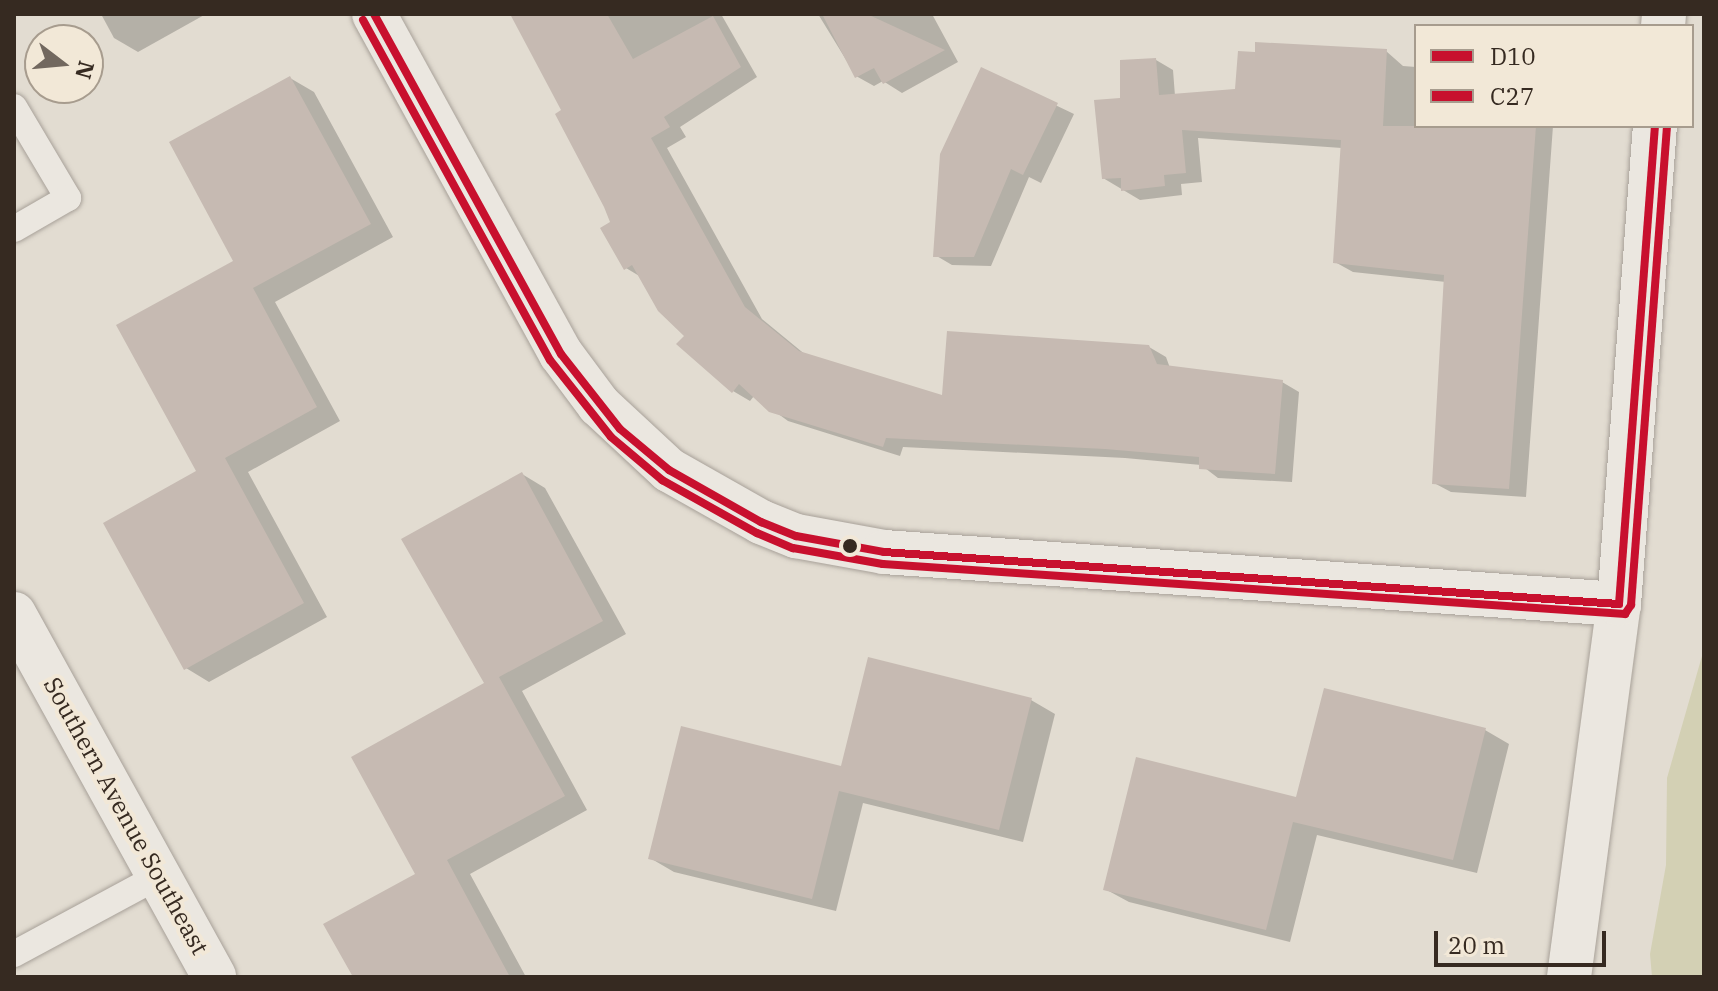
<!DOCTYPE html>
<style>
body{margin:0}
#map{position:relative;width:1718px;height:991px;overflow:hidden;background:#e2dcd1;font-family:"IBM Plex Serif",serif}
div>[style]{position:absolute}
.green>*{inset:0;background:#d3d0b4}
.shadow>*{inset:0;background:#0003}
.building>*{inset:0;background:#c6bab2}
.roads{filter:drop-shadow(0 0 2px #a8a199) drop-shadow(0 0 2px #a8a199)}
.lane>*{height:26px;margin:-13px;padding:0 13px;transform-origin:13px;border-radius:13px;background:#ebe7e0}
.street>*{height:44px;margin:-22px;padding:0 22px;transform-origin:22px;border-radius:22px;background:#ebe7e0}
.secondary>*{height:44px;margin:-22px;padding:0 22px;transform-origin:22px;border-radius:22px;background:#ebe7e0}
.bus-1>*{height:8px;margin:-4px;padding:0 4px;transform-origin:4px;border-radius:4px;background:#c8102e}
.bus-2>*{height:8px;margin:-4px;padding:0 4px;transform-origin:4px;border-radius:4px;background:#c8102e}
.dots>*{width:22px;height:22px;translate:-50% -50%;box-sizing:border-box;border:4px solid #f2e8d7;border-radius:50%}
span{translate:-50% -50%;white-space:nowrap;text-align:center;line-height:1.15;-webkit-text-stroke:8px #f2e8d7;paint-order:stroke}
.street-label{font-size:24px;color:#362a21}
.frame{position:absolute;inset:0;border:16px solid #362a21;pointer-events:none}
.legend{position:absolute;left:1414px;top:24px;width:280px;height:104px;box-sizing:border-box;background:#f2e8d7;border:2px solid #a79c8e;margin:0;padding:10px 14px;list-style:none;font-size:24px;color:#362a21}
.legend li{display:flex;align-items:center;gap:16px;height:40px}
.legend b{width:40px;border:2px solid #a79c8e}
.north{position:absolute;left:24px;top:24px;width:80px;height:80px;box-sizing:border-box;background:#f2e8d7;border:2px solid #a79c8e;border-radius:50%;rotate:106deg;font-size:22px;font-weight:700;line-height:32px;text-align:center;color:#362a21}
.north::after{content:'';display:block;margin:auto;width:28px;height:36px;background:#72685f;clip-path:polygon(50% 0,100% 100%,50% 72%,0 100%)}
.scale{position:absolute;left:1434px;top:931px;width:172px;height:36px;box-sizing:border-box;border:4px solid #362a21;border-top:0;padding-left:10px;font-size:24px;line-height:28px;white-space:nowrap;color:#362a21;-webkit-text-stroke:6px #f2e8d7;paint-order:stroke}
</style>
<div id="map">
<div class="green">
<div style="clip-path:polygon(1704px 649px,1704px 977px,1652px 977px,1650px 954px,1666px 865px,1667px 778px)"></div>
</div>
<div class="shadow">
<div style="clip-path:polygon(101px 14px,206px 14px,138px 52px,114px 38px)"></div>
<div style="clip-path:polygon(511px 14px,721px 14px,757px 77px,680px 127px,686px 137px,667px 148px,762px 319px,807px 356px,944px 398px,1149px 347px,1166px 357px,1170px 368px,1282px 382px,1299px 392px,1292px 482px,1218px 478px,1201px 465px,1125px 458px,903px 447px,900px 456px,788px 421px,754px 396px,750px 401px,733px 391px,641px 277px,626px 268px,613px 223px,564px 111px)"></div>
<div style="clip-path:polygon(818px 14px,932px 14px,958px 62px,902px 93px,883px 81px,874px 86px,856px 76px)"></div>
<div style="clip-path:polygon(1386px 51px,1403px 66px,1416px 67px,1416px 126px,1553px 126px,1526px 497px,1451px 492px,1434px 483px,1446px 282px,1353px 272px,1335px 262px,1342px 148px,1198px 138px,1202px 182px,1181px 184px,1182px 195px,1140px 200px,1103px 178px,1122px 100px,1156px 60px,1173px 70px,1175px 96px,1237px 91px)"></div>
<div style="clip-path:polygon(982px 70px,1074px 114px,1041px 183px,1029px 177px,991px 266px,952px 265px,935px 255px)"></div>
<div style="clip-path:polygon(290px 78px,314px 92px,393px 237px,275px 302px,340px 421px,248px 472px,327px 617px,209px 682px,186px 668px,199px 472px,235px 261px)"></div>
<div style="clip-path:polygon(522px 474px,545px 488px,626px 634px,522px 691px,587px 810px,470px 874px,526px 977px,355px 977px,418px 875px,486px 684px)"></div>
<div style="clip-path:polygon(1031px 700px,1055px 714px,1023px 842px,863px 803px,836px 911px,674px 872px,650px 858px,843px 768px)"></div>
<div style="clip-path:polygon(1485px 730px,1509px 744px,1477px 873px,1317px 835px,1290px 942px,1129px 902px,1105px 889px,1298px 799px)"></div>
</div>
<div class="building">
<div style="clip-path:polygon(510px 14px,607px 14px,633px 59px,713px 16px,741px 67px,664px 117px,670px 127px,651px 138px,745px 307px,799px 351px,942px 395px,947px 331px,1149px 345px,1157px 364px,1283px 380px,1275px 474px,1199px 469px,1199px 457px,1105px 449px,886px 438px,883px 447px,769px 412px,739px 384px,732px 393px,676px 344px,684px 336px,658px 311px,632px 265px,624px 270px,600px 228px,610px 222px,604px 207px,555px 114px,561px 110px)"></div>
<div style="clip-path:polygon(822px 14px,867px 14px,945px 50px,883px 84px,874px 68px,855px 78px)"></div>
<div style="clip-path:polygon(1255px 42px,1387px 49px,1383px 126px,1536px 126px,1509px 489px,1432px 484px,1444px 275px,1333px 263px,1341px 140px,1182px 130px,1186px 173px,1164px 175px,1165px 186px,1121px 191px,1121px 178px,1102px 179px,1094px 100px,1120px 98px,1120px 60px,1156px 58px,1159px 95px,1235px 89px,1238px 51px,1255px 52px)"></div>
<div style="clip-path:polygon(981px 67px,1058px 103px,1023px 175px,1011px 169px,974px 257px,933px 257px,940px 154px)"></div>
<div style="clip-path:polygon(290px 76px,371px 224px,253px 288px,317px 407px,225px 458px,304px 603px,184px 670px,103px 523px,196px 471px,116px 325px,233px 261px,169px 142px)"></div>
<div style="clip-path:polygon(522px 472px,603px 621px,499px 677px,565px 796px,447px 860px,510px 977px,353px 977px,323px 924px,415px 874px,351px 757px,484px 683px,401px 539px)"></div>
<div style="clip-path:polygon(868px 657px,1032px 698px,999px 830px,839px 791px,812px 899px,648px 859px,681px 726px,841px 766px)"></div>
<div style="clip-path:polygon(1324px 688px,1486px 728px,1453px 860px,1293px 822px,1266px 930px,1103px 890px,1136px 757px,1296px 797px)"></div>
</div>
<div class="roads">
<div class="lane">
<div style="left:14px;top:107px;width:106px;rotate:59.3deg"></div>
<div style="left:68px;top:198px;width:62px;rotate:150.1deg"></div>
<div style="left:14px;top:954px;width:165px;rotate:-28.3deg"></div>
</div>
<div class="street">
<div style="left:374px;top:14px;width:388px;rotate:61.2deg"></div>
<div style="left:561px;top:354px;width:64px;rotate:53.3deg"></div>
<div style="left:599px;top:405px;width:96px;rotate:42.9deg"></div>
<div style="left:669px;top:470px;width:106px;rotate:29.5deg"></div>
<div style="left:761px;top:522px;width:38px;rotate:22deg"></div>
<div style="left:796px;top:536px;width:89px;rotate:10.3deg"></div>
<div style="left:884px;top:552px;width:737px;rotate:4.05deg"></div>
<div style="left:1663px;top:26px;width:12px;rotate:-85deg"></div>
<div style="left:1569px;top:977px;width:376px;rotate:-82.4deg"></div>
<div style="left:1619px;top:604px;width:479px;rotate:-85.7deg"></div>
</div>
<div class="secondary">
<div style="left:14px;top:614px;width:414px;rotate:61.1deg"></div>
</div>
</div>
<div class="bus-1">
<div style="left:374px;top:14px;width:388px;rotate:61.2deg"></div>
<div style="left:561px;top:354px;width:95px;rotate:51.8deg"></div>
<div style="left:620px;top:429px;width:64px;rotate:39.9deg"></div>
<div style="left:669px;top:470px;width:106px;rotate:29.5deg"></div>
<div style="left:761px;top:522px;width:38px;rotate:22deg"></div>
<div style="left:796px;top:536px;width:89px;rotate:10.3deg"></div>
<div style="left:884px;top:552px;width:737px;rotate:4.05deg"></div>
<div style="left:1619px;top:604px;width:479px;rotate:-85.7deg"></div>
</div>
<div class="bus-2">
<div style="left:363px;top:20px;width:388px;rotate:61.2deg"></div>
<div style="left:550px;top:360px;width:98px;rotate:51.6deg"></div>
<div style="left:611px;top:437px;width:67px;rotate:40.1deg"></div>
<div style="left:662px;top:480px;width:109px;rotate:29.2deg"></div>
<div style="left:757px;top:533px;width:39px;rotate:23deg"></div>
<div style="left:793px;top:548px;width:91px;rotate:10.1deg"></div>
<div style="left:883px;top:564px;width:744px;rotate:3.86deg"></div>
<div style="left:1625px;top:614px;width:11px;rotate:-56deg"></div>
<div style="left:1631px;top:605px;width:479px;rotate:-85.7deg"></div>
</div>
<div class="dots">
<div style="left:850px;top:546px;background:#362a21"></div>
</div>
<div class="street-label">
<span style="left:126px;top:816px;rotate:61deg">Southern Avenue Southeast</span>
</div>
<div class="frame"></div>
<ul class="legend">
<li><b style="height:10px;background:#c8102e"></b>D10</li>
<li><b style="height:10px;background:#c8102e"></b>C27</li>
</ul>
<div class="north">N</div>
<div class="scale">20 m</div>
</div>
